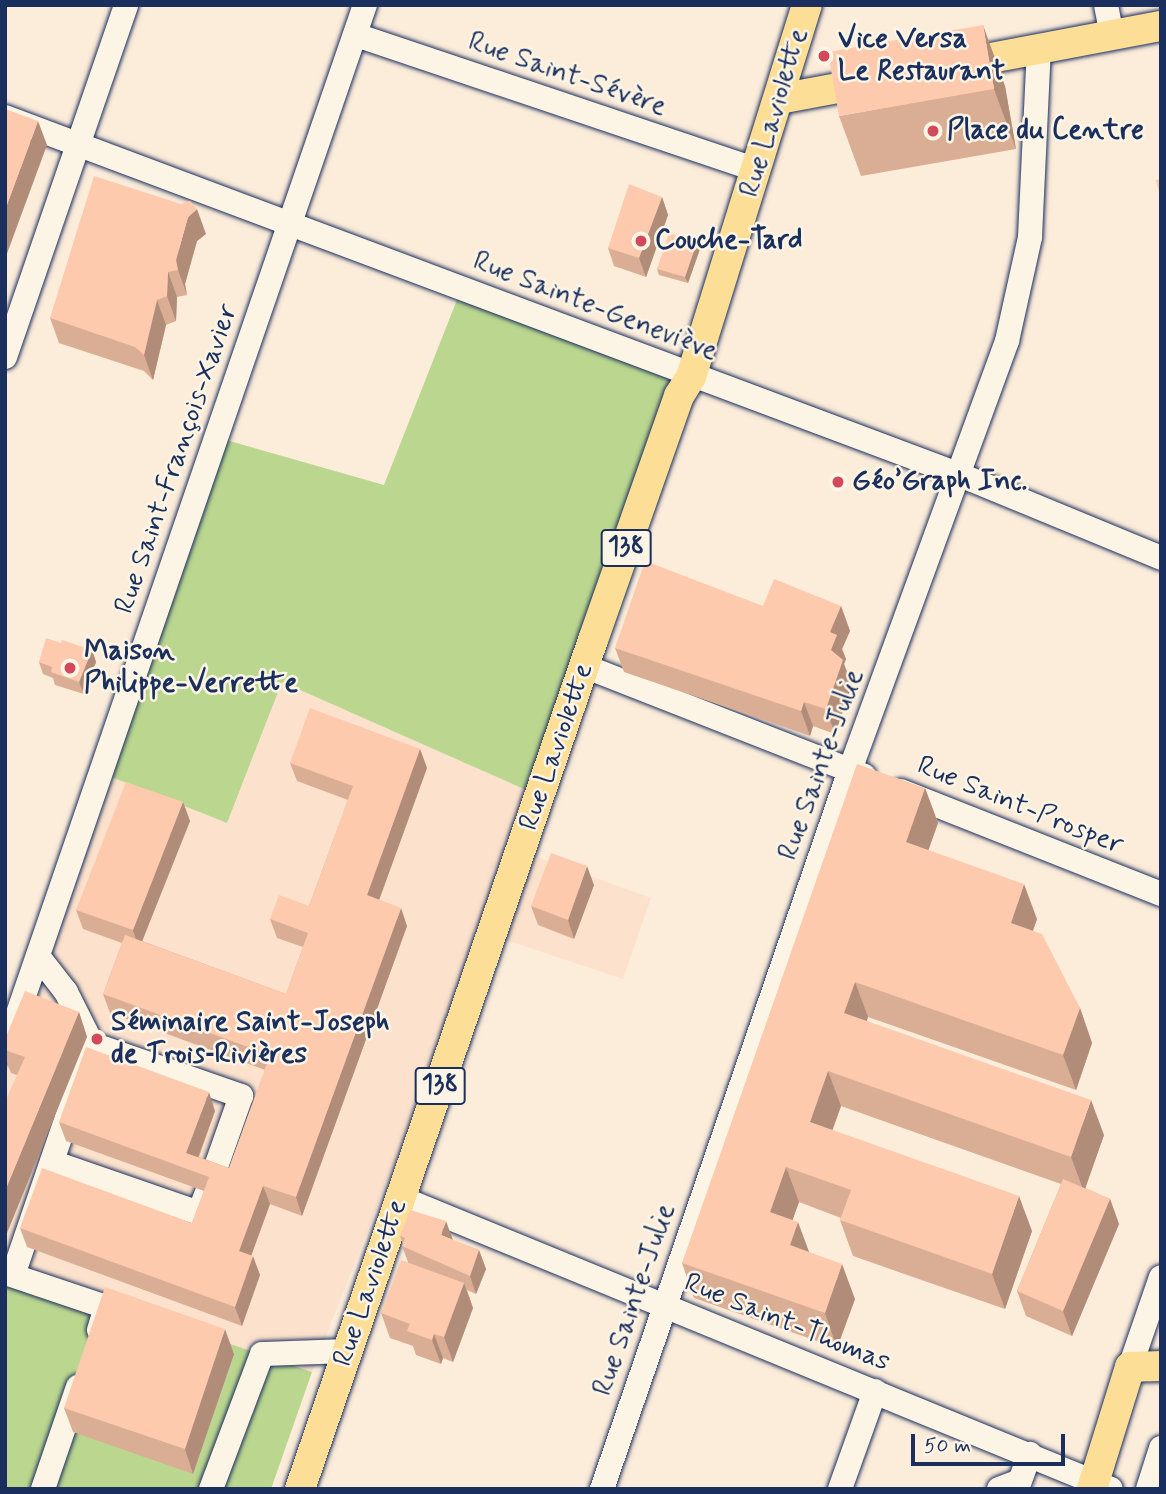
<!DOCTYPE html>
<meta charset="utf-8">
<style>
body{margin:0}
#map{position:relative;width:1166px;height:1494px;overflow:hidden;background:#fcecda;font-family:Mynerve,sans-serif}
div>[style]{position:absolute}
.built>*{inset:0;background:#fce2cc}
.green>*{inset:0;background:#bbd78f}
.roads{filter:drop-shadow(0 0 2px #1b2f5e) drop-shadow(0 0 2px #1b2f5e)}
.minor>*{height:24px;margin:-12px;padding:0 12px;transform-origin:12px;border-radius:12px;background:#fcf5e5}
.major>*{height:30px;margin:-15px;padding:0 15px;transform-origin:15px;border-radius:15px;background:#fcde96}
.wall>*{inset:0;background:#daae95}
.shaded-wall>*{inset:0;background:#b18d79}
.building>*{inset:0;background:#fdcaad}
.dots>*{width:19px;height:19px;translate:-50% -50%;box-sizing:border-box;border:4px solid #fcf5e5;border-radius:50%}
span{translate:-50% -50%;white-space:nowrap;text-align:center;line-height:1.15;-webkit-text-stroke:5px #fcf5e5;paint-order:stroke}
.shield-label span{padding:2px 5px;background:#fcf5e5;border:2px solid;border-radius:5px;-webkit-text-stroke-width:0}
.shield-label{font-size:26px;color:#1b2f5e;font-weight:700}
.poi-label{font-size:28px;color:#1b2f5e;font-weight:700}
.left{translate:0 -50%;text-align:left}
.street-label{font-size:28px;color:#1b2f5e}
.frame{position:absolute;inset:0;border:7px solid #1b2f5e;pointer-events:none}
.scale{position:absolute;left:911px;top:1434px;width:154px;height:32px;box-sizing:border-box;border:4px solid #1b2f5e;border-top:0;padding-left:9px;font-size:21px;line-height:24px;white-space:nowrap;color:#1b2f5e;-webkit-text-stroke:5px #fcf5e5;paint-order:stroke}
</style>
<div id="map">
<div class="built">
<div style="clip-path:polygon(evenodd,282px 682px,538px 795px,312px 1372px,5px 1267px,5px 1064px,109px 776px,227px 823px,282px 682px,427px 768px,374px 914px,302px 1216px,270px 1204px,246px 1270px,216px 1196px,93px 1066px,193px 1171px,236px 1187px,315px 952px,277px 937px,316px 925px,360px 805px,427px 768px)"></div>
<div style="clip-path:polygon(521px 851px,651px 898px,623px 979px,491px 935px)"></div>
</div>
<div class="green">
<div style="clip-path:polygon(462px 287px,691px 377px,533px 793px,282px 682px,227px 823px,109px 776px,226px 440px,384px 485px)"></div>
<div style="clip-path:polygon(5px 1267px,312px 1372px,271px 1489px,5px 1489px)"></div>
</div>
<div class="roads">
<div class="minor">
<div style="left:1106px;top:5px;width:32px;rotate:79deg"></div>
<div style="left:356px;top:35px;width:424px;rotate:18.6deg"></div>
<div style="left:5px;top:117px;width:1020px;rotate:20.55deg"></div>
<div style="left:960px;top:475px;width:217px;rotate:22.4deg"></div>
<div style="left:5px;top:357px;width:372px;rotate:-71deg"></div>
<div style="left:584px;top:666px;width:301px;rotate:21.4deg"></div>
<div style="left:901px;top:791px;width:280px;rotate:21.6deg"></div>
<div style="left:38px;top:956px;width:46px;rotate:52.1deg"></div>
<div style="left:66px;top:992px;width:58px;rotate:63.4deg"></div>
<div style="left:5px;top:1051px;width:1106px;rotate:-71.01deg"></div>
<div style="left:52px;top:1162px;width:156px;rotate:19.1deg"></div>
<div style="left:199px;top:1213px;width:22px;rotate:-69deg"></div>
<div style="left:401px;top:1198px;width:767px;rotate:22.29deg"></div>
<div style="left:5px;top:1273px;width:107px;rotate:18.6deg"></div>
<div style="left:106px;top:1307px;width:24px;rotate:107deg"></div>
<div style="left:13px;top:1275px;width:244px;rotate:-71.1deg"></div>
<div style="left:92px;top:1044px;width:158px;rotate:19.2deg"></div>
<div style="left:241px;top:1096px;width:87px;rotate:109.5deg"></div>
<div style="left:1130px;top:1367px;width:95px;rotate:-71deg"></div>
<div style="left:1020px;top:1481px;width:29px;rotate:-70deg"></div>
<div style="left:43px;top:1489px;width:108px;rotate:-71.1deg"></div>
<div style="left:211px;top:1489px;width:144px;rotate:-69.3deg"></div>
<div style="left:262px;top:1354px;width:86px;rotate:-2deg"></div>
<div style="left:602px;top:1489px;width:761px;rotate:-70.97deg"></div>
<div style="left:850px;top:770px;width:457px;rotate:-69.9deg"></div>
<div style="left:1007px;top:341px;width:107px;rotate:-77.5deg"></div>
<div style="left:1030px;top:237px;width:188px;rotate:-87.3deg"></div>
<div style="left:840px;top:1489px;width:104px;rotate:-70.3deg"></div>
<div style="left:999px;top:1489px;width:22px;rotate:-21deg"></div>
<div style="left:1148px;top:1489px;width:43px;rotate:-72.4deg"></div>
</div>
<div class="major">
<div style="left:954px;top:65px;width:211px;rotate:-10.7deg"></div>
<div style="left:779px;top:99px;width:98px;rotate:-10.6deg"></div>
<div style="left:300px;top:1489px;width:898px;rotate:-70.96deg"></div>
<div style="left:593px;top:640px;width:259px;rotate:-70.6deg"></div>
<div style="left:679px;top:396px;width:22px;rotate:-58deg"></div>
<div style="left:691px;top:377px;width:390px;rotate:-72.7deg"></div>
<div style="left:1092px;top:1489px;width:128px;rotate:-72.7deg"></div>
<div style="left:1130px;top:1367px;width:31px;rotate:-2deg"></div>
</div>
</div>
<div class="wall">
<div style="clip-path:polygon(1005px 86px,1016px 149px,861px 176px,839px 116px)"></div>
<div style="clip-path:polygon(662px 197px,668px 215px,646px 277px,614px 266px,608px 248px)"></div>
<div style="clip-path:polygon(206px 234px,197px 241px,185px 284px,187px 295px,177px 297px,176px 321px,166px 325px,153px 380px,144px 371px,59px 343px,50px 318px)"></div>
<div style="clip-path:polygon(700px 249px,688px 283px,659px 275px,657px 269px)"></div>
<div style="clip-path:polygon(763px 606px,841px 606px,850px 631px,842px 649px,846px 659px,844px 664px,852px 685px,835px 734px,813px 726px,810px 736px,624px 672px,615px 648px)"></div>
<div style="clip-path:polygon(61px 643px,92px 650px,96px 662px,84px 694px,55px 685px,53px 678px,43px 674px,39px 662px)"></div>
<div style="clip-path:polygon(420px 749px,427px 768px,379px 900px,407px 926px,302px 1216px,270px 1204px,251px 1256px,260px 1275px,242px 1326px,27px 1247px,20px 1228px,192px 1223px,204px 1191px,66px 1141px,59px 1122px,215px 1111px,199px 1157px,229px 1168px,265px 1070px,110px 1013px,103px 994px,122px 943px,83px 929px,76px 910px,183px 802px,190px 821px,142px 941px,286px 994px,303px 947px,277px 938px,270px 919px,309px 906px,348px 800px,297px 781px,290px 763px)"></div>
<div style="clip-path:polygon(925px 788px,938px 823px,928px 850px,1037px 919px,1033px 931px,1080px 1008px,1092px 1043px,1076px 1090px,868px 1017px,867px 1021px,1104px 1135px,1085px 1188px,1110px 1199px,1119px 1224px,1072px 1336px,1026px 1316px,1017px 1291px,1061px 1184px,841px 1106px,832px 1130px,1032px 1231px,1005px 1309px,853px 1256px,840px 1220px,841px 1218px,799px 1202px,792px 1220px,809px 1252px,855px 1299px,837px 1348px,694px 1298px,682px 1263px)"></div>
<div style="clip-path:polygon(594px 885px,574px 939px,538px 925px,531px 906px)"></div>
<div style="clip-path:polygon(79px 1012px,87px 1037px,17px 1075px,11px 1073px,5px 1058px,5px 1039px)"></div>
<div style="clip-path:polygon(400px 1236px,453px 1240px,479px 1250px,486px 1269px,476px 1294px,467px 1290px,473px 1308px,453px 1362px,443px 1358px,441px 1364px,416px 1355px,413px 1346px,390px 1338px,381px 1313px,408px 1262px,402px 1246px,403px 1244px)"></div>
<div style="clip-path:polygon(234px 1354px,193px 1474px,73px 1432px,64px 1408px)"></div>
</div>
<div class="shaded-wall">
<div style="clip-path:polygon(983px 25px,1005px 86px,1016px 149px,994px 89px)"></div>
<div style="clip-path:polygon(38px 121px,47px 145px,5px 259px,5px 210px)"></div>
<div style="clip-path:polygon(662px 197px,668px 215px,646px 277px,639px 258px)"></div>
<div style="clip-path:polygon(197px 209px,206px 234px,197px 241px,185px 284px,187px 295px,178px 270px,176px 260px,188px 217px)"></div>
<div style="clip-path:polygon(697px 242px,700px 249px,688px 283px,685px 277px)"></div>
<div style="clip-path:polygon(168px 272px,177px 297px,176px 321px,167px 296px)"></div>
<div style="clip-path:polygon(157px 300px,166px 325px,153px 380px,144px 355px)"></div>
<div style="clip-path:polygon(841px 606px,850px 631px,842px 649px,846px 659px,844px 664px,852px 685px,835px 734px,826px 709px,831px 650px,830px 632px)"></div>
<div style="clip-path:polygon(92px 650px,96px 662px,84px 694px,79px 682px)"></div>
<div style="clip-path:polygon(804px 702px,813px 726px,810px 736px,801px 711px)"></div>
<div style="clip-path:polygon(420px 749px,427px 768px,374px 914px,367px 895px)"></div>
<div style="clip-path:polygon(925px 788px,938px 823px,919px 877px,906px 842px)"></div>
<div style="clip-path:polygon(183px 802px,190px 821px,139px 949px,133px 930px)"></div>
<div style="clip-path:polygon(587px 866px,594px 885px,574px 939px,568px 920px)"></div>
<div style="clip-path:polygon(1024px 884px,1037px 919px,1023px 958px,1011px 923px)"></div>
<div style="clip-path:polygon(401px 908px,407px 926px,302px 1216px,296px 1197px)"></div>
<div style="clip-path:polygon(855px 982px,868px 1017px,857px 1048px,844px 1013px)"></div>
<div style="clip-path:polygon(1080px 1008px,1092px 1043px,1076px 1090px,1063px 1055px)"></div>
<div style="clip-path:polygon(79px 1012px,87px 1037px,5px 1238px,5px 1191px)"></div>
<div style="clip-path:polygon(828px 1071px,841px 1106px,823px 1157px,810px 1122px)"></div>
<div style="clip-path:polygon(209px 1092px,215px 1111px,193px 1171px,186px 1153px)"></div>
<div style="clip-path:polygon(1091px 1100px,1104px 1135px,1084px 1192px,1071px 1157px)"></div>
<div style="clip-path:polygon(786px 1167px,799px 1202px,783px 1247px,770px 1212px)"></div>
<div style="clip-path:polygon(263px 1186px,270px 1204px,246px 1270px,239px 1251px)"></div>
<div style="clip-path:polygon(1019px 1196px,1032px 1231px,1005px 1309px,992px 1274px)"></div>
<div style="clip-path:polygon(1110px 1199px,1119px 1224px,1072px 1336px,1063px 1311px)"></div>
<div style="clip-path:polygon(446px 1221px,453px 1240px,441px 1235px)"></div>
<div style="clip-path:polygon(798px 1222px,811px 1257px,790px 1245px)"></div>
<div style="clip-path:polygon(479px 1250px,486px 1269px,476px 1294px,470px 1276px)"></div>
<div style="clip-path:polygon(253px 1256px,260px 1275px,242px 1326px,235px 1307px)"></div>
<div style="clip-path:polygon(842px 1264px,855px 1299px,837px 1348px,825px 1313px)"></div>
<div style="clip-path:polygon(464px 1283px,473px 1308px,453px 1362px,444px 1337px)"></div>
<div style="clip-path:polygon(225px 1329px,234px 1354px,193px 1474px,185px 1449px)"></div>
<div style="clip-path:polygon(434px 1334px,443px 1358px,441px 1364px,432px 1340px)"></div>
</div>
<div class="building">
<div style="clip-path:polygon(983px 25px,994px 89px,839px 116px,828px 52px)"></div>
<div style="clip-path:polygon(5px 109px,38px 121px,5px 210px)"></div>
<div style="clip-path:polygon(94px 176px,181px 204px,190px 201px,197px 209px,188px 217px,176px 260px,178px 270px,168px 272px,167px 296px,157px 300px,144px 355px,135px 347px,50px 318px)"></div>
<div style="clip-path:polygon(1161px 179px,1161px 201px,1156px 180px)"></div>
<div style="clip-path:polygon(629px 184px,662px 197px,639px 258px,608px 248px)"></div>
<div style="clip-path:polygon(669px 233px,697px 242px,685px 277px,657px 269px)"></div>
<div style="clip-path:polygon(645px 561px,763px 606px,774px 579px,841px 606px,830px 632px,837px 635px,831px 650px,843px 660px,826px 709px,804px 702px,801px 711px,615px 648px)"></div>
<div style="clip-path:polygon(46px 638px,61px 643px,62px 640px,92px 650px,79px 682px,51px 672px,52px 667px,39px 662px)"></div>
<div style="clip-path:polygon(310px 708px,420px 749px,367px 895px,401px 908px,296px 1197px,263px 1186px,239px 1251px,253px 1256px,235px 1307px,20px 1228px,42px 1168px,192px 1223px,209px 1177px,59px 1122px,86px 1047px,209px 1092px,186px 1153px,229px 1168px,270px 1055px,103px 994px,125px 935px,286px 994px,308px 933px,270px 919px,279px 895px,309px 906px,353px 786px,290px 763px)"></div>
<div style="clip-path:polygon(857px 764px,925px 788px,906px 842px,1024px 884px,1011px 923px,1042px 934px,1080px 1008px,1063px 1055px,855px 982px,844px 1013px,1091px 1100px,1071px 1157px,828px 1071px,810px 1122px,1019px 1196px,992px 1274px,840px 1220px,851px 1190px,786px 1167px,770px 1212px,798px 1222px,790px 1245px,842px 1264px,825px 1313px,682px 1263px)"></div>
<div style="clip-path:polygon(126px 782px,183px 802px,133px 930px,76px 910px)"></div>
<div style="clip-path:polygon(551px 853px,587px 866px,568px 920px,531px 906px)"></div>
<div style="clip-path:polygon(25px 991px,79px 1012px,5px 1191px,5px 1102px,25px 1057px,5px 1050px,5px 1039px)"></div>
<div style="clip-path:polygon(1063px 1179px,1110px 1199px,1063px 1311px,1017px 1291px)"></div>
<div style="clip-path:polygon(410px 1210px,446px 1221px,441px 1235px,479px 1250px,470px 1276px,402px 1246px,405px 1238px,400px 1236px)"></div>
<div style="clip-path:polygon(401px 1260px,464px 1283px,444px 1337px,434px 1334px,432px 1340px,407px 1331px,410px 1324px,381px 1313px)"></div>
<div style="clip-path:polygon(105px 1287px,225px 1329px,185px 1449px,64px 1408px)"></div>
</div>
<div class="dots">
<div style="left:824px;top:56px;background:#d1495b"></div>
<div style="left:933px;top:131px;background:#d1495b"></div>
<div style="left:641px;top:241px;background:#d1495b"></div>
<div style="left:838px;top:482px;background:#d1495b"></div>
<div style="left:70px;top:668px;background:#d1495b"></div>
<div style="left:97px;top:1039px;background:#d1495b"></div>
</div>
<div class="shield-label">
<span style="left:626px;top:548px">138</span>
<span style="left:440px;top:1086px">138</span>
</div>
<div class="poi-label">
<span class="left" style="left:838px;top:56px">Vice Versa<br>Le Restaurant</span>
<span class="left" style="left:947px;top:131px">Place du Centre</span>
<span class="left" style="left:655px;top:241px">Couche-Tard</span>
<span class="left" style="left:852px;top:482px">Géo’Graph Inc.</span>
<span class="left" style="left:84px;top:668px">Maison<br>Philippe-Verrette</span>
<span class="left" style="left:111px;top:1039px">Séminaire Saint-Joseph<br>de Trois‑Rivières</span>
</div>
<div class="street-label">
<span style="left:567px;top:75px;rotate:19deg">Rue Saint-Sévère</span>
<span style="left:775px;top:113px;rotate:-73deg">Rue Laviolette</span>
<span style="left:595px;top:307px;rotate:21deg">Rue Sainte-Geneviève</span>
<span style="left:177px;top:459px;rotate:-71deg">Rue Saint-François-Xavier</span>
<span style="left:557px;top:747px;rotate:-71deg">Rue Laviolette</span>
<span style="left:822px;top:765px;rotate:-70deg">Rue Sainte-Julie</span>
<span style="left:1020px;top:806px;rotate:22deg">Rue Saint-Prosper</span>
<span style="left:371px;top:1283px;rotate:-71deg">Rue Laviolette</span>
<span style="left:635px;top:1300px;rotate:-71deg">Rue Sainte-Julie</span>
<span style="left:787px;top:1323px;rotate:22deg">Rue Saint-Thomas</span>
</div>
<div class="frame"></div>
<div class="scale">50 m</div>
</div>
